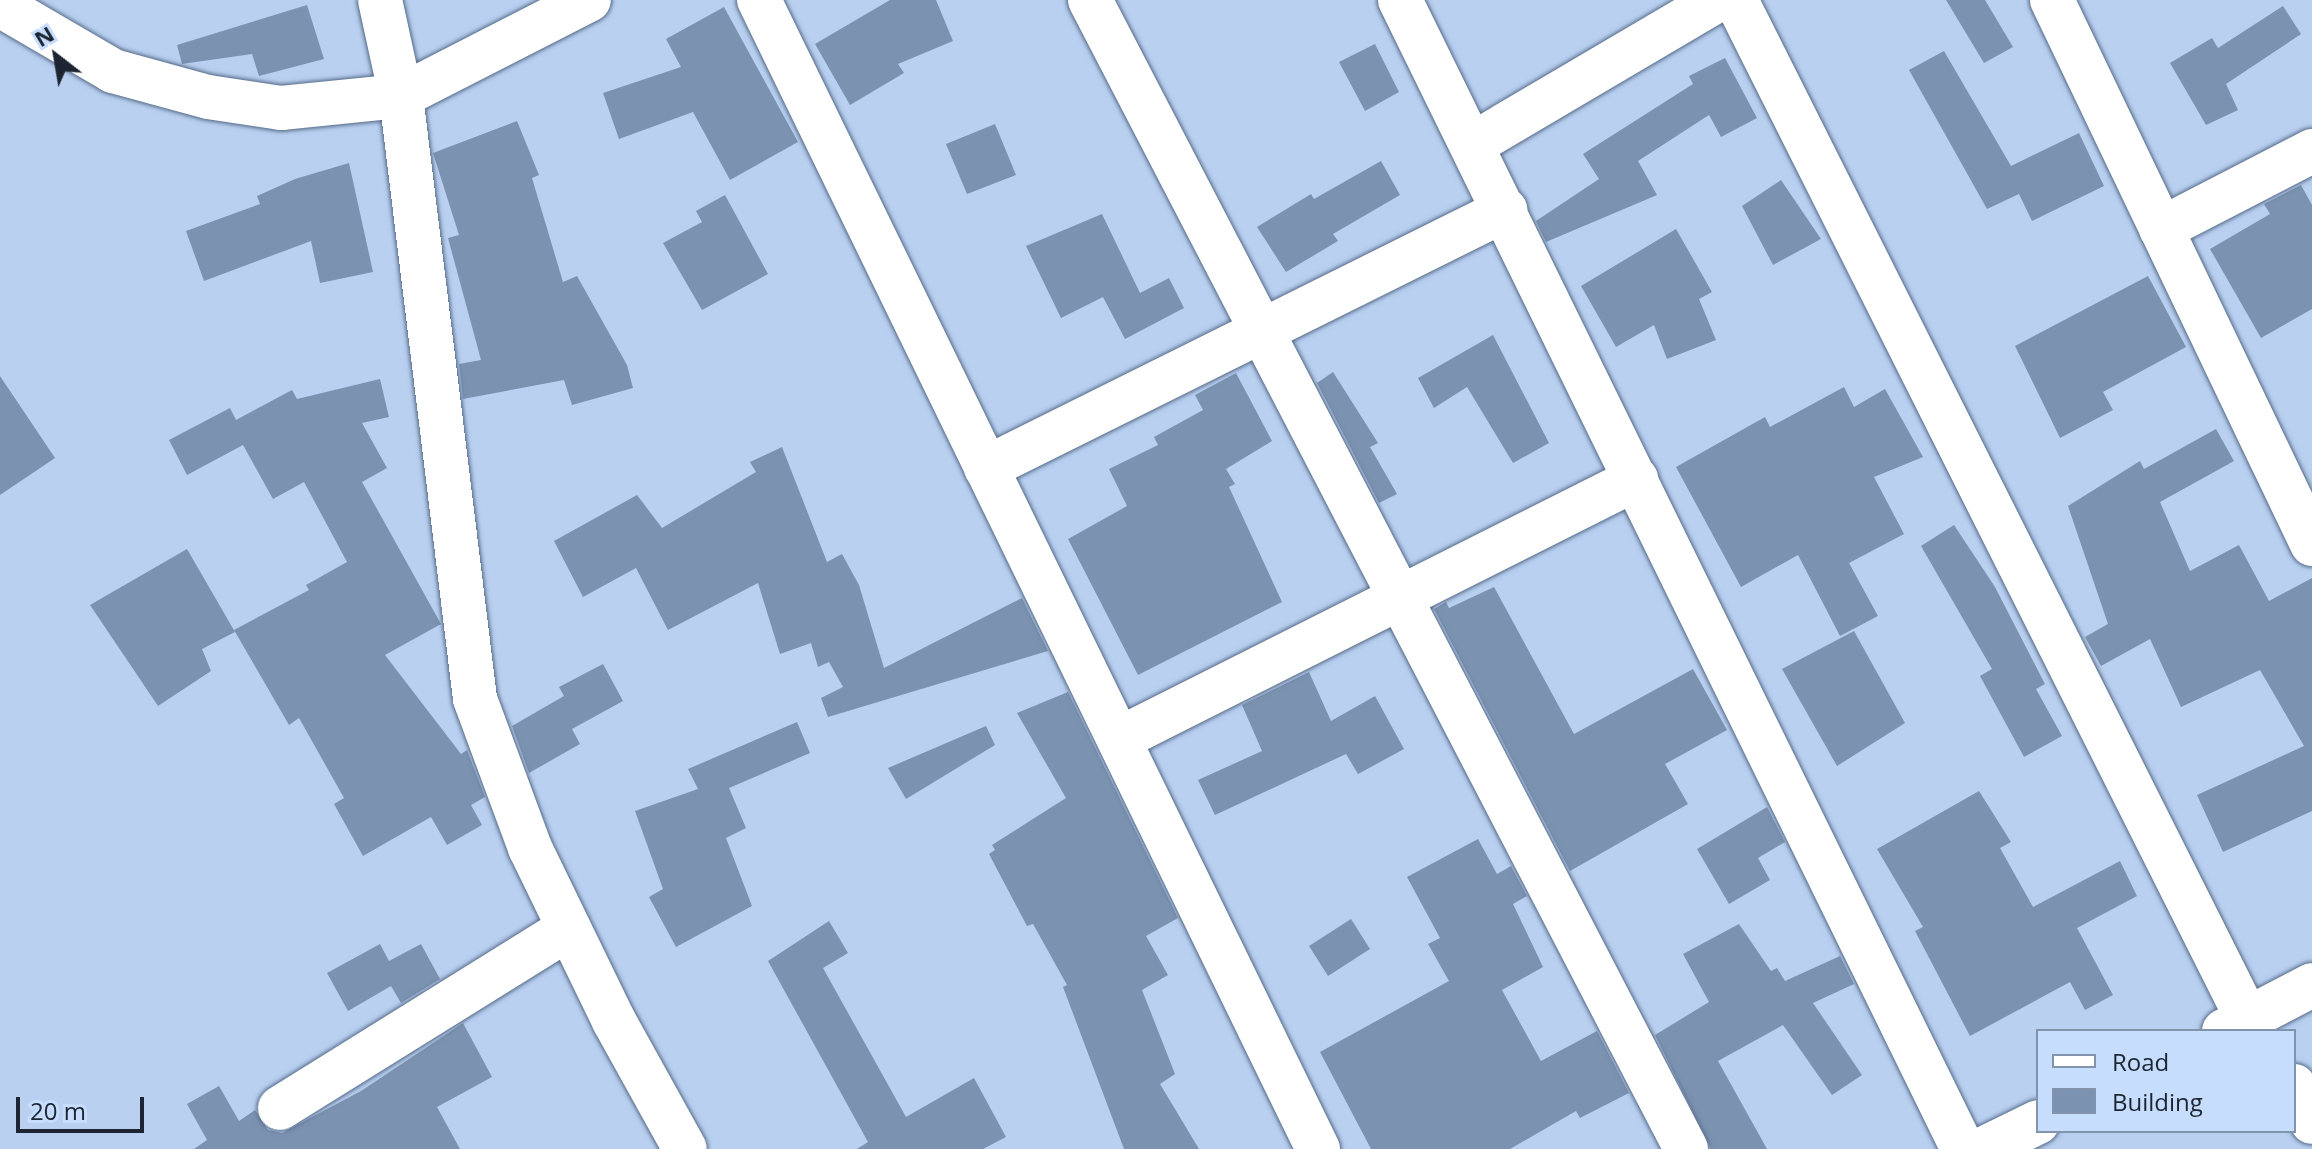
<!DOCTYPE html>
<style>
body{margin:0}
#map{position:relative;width:2312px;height:1149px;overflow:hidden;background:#b9d0f1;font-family:"Open Sans",sans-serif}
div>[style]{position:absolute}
.building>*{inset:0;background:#7c92b1}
.roads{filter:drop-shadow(0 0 2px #556a87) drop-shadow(0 0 2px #556a87)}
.minor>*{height:44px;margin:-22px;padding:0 22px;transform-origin:22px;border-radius:22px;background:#fff}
span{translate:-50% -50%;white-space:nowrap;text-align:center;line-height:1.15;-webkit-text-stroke:6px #c6ddfe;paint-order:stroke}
.legend{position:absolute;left:2036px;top:1029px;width:260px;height:104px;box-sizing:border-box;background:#c6ddfe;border:2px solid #8293ac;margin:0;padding:10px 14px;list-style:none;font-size:24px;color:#1c2531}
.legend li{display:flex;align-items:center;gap:16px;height:40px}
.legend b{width:40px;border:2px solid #8293ac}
.north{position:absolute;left:16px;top:16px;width:80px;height:80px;-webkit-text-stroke:6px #c6ddfe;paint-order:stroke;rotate:329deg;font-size:22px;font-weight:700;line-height:32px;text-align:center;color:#1c2531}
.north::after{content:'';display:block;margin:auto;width:28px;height:36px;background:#1c2531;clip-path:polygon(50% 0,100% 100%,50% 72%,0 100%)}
.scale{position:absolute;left:16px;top:1097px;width:128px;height:36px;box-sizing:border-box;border:4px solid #1c2531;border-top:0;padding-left:10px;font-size:24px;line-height:28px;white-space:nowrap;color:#1c2531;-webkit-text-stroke:6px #c6ddfe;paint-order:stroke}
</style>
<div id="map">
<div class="building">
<div style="clip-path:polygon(890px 0,936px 0,953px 41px,898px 64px,904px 73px,850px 105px,815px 44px)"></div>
<div style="clip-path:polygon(1946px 0,1985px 0,2013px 47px,1984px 63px)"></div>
<div style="clip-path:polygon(307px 5px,324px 59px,259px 76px,252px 54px,182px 64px,177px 45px)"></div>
<div style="clip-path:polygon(2283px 6px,2301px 34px,2226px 84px,2238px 110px,2206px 125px,2170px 63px,2212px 38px,2218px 48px)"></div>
<div style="clip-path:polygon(724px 7px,798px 142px,730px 180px,693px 112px,619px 139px,603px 93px,681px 67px,666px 39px)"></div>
<div style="clip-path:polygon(1375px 44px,1399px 92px,1365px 111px,1339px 62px)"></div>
<div style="clip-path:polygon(1944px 51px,2011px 166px,2079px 133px,2104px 186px,2032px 221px,2019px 194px,1987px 209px,1909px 70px)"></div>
<div style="clip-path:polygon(1725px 58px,1757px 118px,1721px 137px,1709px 115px,1638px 161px,1657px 195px,1546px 242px,1536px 221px,1599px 179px,1583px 154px,1693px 84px,1689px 76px)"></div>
<div style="clip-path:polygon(517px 121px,539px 175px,532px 178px,563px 282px,577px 276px,627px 365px,633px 388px,572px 405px,564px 380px,463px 399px,459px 364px,481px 360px,448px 238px,459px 235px,433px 153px)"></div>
<div style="clip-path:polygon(995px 124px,1016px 175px,967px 194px,946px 144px)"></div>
<div style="clip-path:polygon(1381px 161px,1400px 195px,1333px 234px,1338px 241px,1286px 272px,1257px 227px,1311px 194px,1314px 199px)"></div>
<div style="clip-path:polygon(349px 163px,373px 272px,320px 283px,311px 241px,204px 281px,186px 231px,260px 204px,257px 196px,295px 179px)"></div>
<div style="clip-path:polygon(1781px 180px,1821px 239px,1773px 265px,1742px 206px)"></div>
<div style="clip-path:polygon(2301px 185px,2312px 205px,2312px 309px,2261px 338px,2210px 249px,2270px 214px,2264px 204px)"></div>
<div style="clip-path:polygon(725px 195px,768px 274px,702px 310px,663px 243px,702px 222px,696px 211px)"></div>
<div style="clip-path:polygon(1102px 214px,1140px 293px,1169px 278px,1184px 308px,1125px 339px,1103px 297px,1061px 318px,1026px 246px)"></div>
<div style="clip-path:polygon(1676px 229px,1712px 292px,1699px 299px,1716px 340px,1667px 359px,1654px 325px,1616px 347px,1581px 286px)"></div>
<div style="clip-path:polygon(2148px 276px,2186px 347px,2103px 392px,2113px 410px,2060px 438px,2015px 346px)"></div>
<div style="clip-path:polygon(1493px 335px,1549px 443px,1513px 463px,1467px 387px,1434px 408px,1418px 378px)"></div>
<div style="clip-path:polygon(1333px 372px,1378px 443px,1370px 447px,1397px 494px,1379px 503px,1317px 383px)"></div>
<div style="clip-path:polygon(1236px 373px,1272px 441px,1226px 469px,1235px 484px,1229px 487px,1282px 602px,1138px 675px,1068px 539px,1127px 506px,1109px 469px,1158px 445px,1154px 437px,1203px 410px,1195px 395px)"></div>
<div style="clip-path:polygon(0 376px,55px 458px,0 495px)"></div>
<div style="clip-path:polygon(380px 379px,389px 417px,362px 423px,387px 468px,362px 482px,441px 624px,385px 655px,461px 754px,467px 750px,485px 797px,471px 805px,482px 825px,447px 845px,431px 817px,363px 856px,334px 804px,344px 798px,299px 718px,289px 725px,234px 630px,309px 590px,306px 585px,347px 562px,304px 482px,273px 499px,243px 445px,187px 475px,169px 440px,230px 408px,236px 420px,292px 390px,297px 399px)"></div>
<div style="clip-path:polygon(1844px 387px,1854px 407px,1885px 389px,1923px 457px,1874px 477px,1904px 534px,1849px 563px,1878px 616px,1840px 636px,1798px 555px,1741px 587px,1676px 467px,1765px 417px,1770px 427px)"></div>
<div style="clip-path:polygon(2216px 429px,2234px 461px,2160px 502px,2190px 571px,2239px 545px,2269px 601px,2312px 578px,2312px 811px,2223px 852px,2197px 795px,2304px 746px,2260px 670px,2181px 707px,2150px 639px,2101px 666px,2085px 637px,2108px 624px,2068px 506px,2140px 461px,2144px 469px)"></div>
<div style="clip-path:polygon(782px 447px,827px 562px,842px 554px,859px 585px,884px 668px,1022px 598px,1048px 651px,828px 717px,821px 698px,843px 687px,829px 662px,818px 667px,811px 643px,780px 654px,758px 583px,668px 630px,636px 568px,583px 597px,554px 541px,637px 495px,662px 528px,756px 472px,750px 462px)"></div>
<div style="clip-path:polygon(1954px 525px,1995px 587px,2045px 684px,2036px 689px,2062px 736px,2024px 757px,1980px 676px,1992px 669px,1921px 546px)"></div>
<div style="clip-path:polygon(187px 549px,235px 632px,202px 649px,211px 671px,158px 706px,90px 605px)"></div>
<div style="clip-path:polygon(1494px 587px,1574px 734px,1693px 669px,1727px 730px,1665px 764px,1688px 804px,1570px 871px,1434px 609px,1446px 602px,1449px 608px)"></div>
<div style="clip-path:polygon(1854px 631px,1905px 723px,1837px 766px,1782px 669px)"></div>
<div style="clip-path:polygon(603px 664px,623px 701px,572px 729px,580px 744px,529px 773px,512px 726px,564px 696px,559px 687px)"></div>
<div style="clip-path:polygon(1309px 672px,1331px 721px,1375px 696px,1404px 749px,1358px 774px,1346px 754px,1215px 815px,1198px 780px,1262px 751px,1242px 705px)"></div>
<div style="clip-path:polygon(1068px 692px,1178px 918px,1146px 936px,1168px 975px,1142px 990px,1175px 1074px,1160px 1084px,1199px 1149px,1124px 1149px,1063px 987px,1067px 985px,1033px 924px,1027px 926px,989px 854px,995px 850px,992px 845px,1066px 798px,1017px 713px)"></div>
<div style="clip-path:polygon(797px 722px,810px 753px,729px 788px,746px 828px,726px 838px,752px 906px,676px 947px,649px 897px,663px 889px,635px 811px,698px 789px,688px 769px)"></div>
<div style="clip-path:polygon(986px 726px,995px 745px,906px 799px,888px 768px)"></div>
<div style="clip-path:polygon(1979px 791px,2011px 842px,2000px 848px,2033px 907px,2120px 861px,2137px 896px,2077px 928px,2113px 995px,2085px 1010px,2070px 982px,1970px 1036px,1915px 931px,1923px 927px,1877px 849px)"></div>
<div style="clip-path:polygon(1767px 807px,1785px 842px,1758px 858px,1770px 880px,1729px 904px,1697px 849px)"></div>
<div style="clip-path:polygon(1478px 839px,1497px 874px,1511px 866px,1527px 896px,1513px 904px,1543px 967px,1502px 990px,1541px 1061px,1597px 1031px,1629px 1093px,1580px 1118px,1576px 1111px,1510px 1149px,1371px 1149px,1320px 1052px,1449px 981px,1428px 944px,1440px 938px,1407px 877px)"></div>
<div style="clip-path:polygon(1351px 919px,1370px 949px,1328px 976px,1309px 946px)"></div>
<div style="clip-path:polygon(829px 921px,848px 953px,823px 968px,906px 1117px,974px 1078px,1006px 1137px,983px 1149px,857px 1149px,868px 1142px,768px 961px)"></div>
<div style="clip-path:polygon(1739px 924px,1771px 971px,1777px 968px,1785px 981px,1840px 956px,1854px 984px,1813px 1003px,1862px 1075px,1832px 1095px,1783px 1025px,1718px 1061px,1767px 1149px,1711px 1149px,1655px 1035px,1709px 1002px,1683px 954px)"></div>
<div style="clip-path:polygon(380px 944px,389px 961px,421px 944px,440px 979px,401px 1003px,391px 986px,348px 1011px,327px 973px)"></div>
<div style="clip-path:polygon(463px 1023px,492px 1077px,437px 1107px,460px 1149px,194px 1149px,207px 1140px,187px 1104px,219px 1086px,239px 1121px,255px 1110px,268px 1130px,282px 1133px,361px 1091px)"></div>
</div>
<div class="roads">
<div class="minor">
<div style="left:380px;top:0;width:98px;rotate:77.7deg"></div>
<div style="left:401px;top:96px;width:608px;rotate:83deg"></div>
<div style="left:475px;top:699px;width:159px;rotate:69.7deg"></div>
<div style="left:530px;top:848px;width:192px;rotate:64.1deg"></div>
<div style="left:614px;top:1021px;width:146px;rotate:61deg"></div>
<div style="left:759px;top:0;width:1278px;rotate:64.06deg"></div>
<div style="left:1090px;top:0;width:1294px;rotate:62.58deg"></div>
<div style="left:1400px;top:0;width:1280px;rotate:63.9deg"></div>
<div style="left:1736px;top:0;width:1141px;rotate:63.35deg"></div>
<div style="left:2052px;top:0;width:603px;rotate:64.45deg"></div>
<div style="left:0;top:5px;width:131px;rotate:30.3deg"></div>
<div style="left:113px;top:71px;width:98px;rotate:15.3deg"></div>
<div style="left:208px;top:97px;width:74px;rotate:8.6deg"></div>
<div style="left:281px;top:108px;width:121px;rotate:-5.7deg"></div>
<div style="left:401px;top:96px;width:211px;rotate:-27.1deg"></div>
<div style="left:1473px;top:144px;width:283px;rotate:-30.5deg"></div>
<div style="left:2161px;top:229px;width:170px;rotate:-27.3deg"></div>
<div style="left:986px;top:468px;width:580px;rotate:-26.43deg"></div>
<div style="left:1119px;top:739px;width:579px;rotate:-26.7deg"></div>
<div style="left:2224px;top:1031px;width:99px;rotate:-27.6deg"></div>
<div style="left:2294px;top:1086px;width:40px;rotate:63.4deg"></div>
<div style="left:280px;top:1108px;width:340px;rotate:-31.9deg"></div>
<div style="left:1983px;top:1149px;width:61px;rotate:-26.1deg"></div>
</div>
</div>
<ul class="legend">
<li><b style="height:10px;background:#fff"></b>Road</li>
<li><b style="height:22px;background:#7c92b1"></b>Building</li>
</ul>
<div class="north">N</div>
<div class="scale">20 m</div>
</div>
